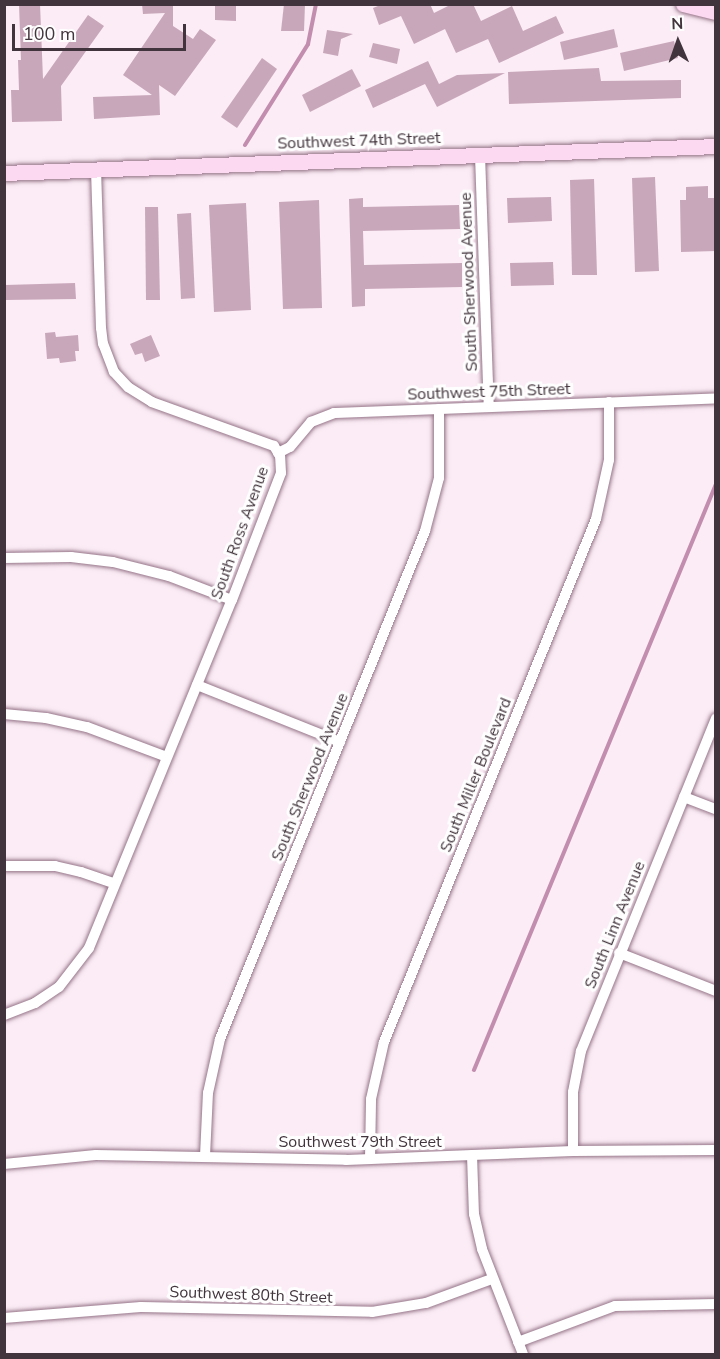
<!DOCTYPE html>
<style>
body{margin:0}
#map{position:relative;width:720px;height:1359px;overflow:hidden;background:#fbecf5;font-family:"Nunito Sans",sans-serif}
div>[style]{position:absolute}
.stream>*{height:4px;margin:-2px;padding:0 2px;transform-origin:2px;border-radius:2px;background:#c28dae}
.building>*{inset:0;background:#c9a7bb}
.roads{filter:drop-shadow(0 0 2px #957488) drop-shadow(0 0 2px #957488)}
.minor>*{height:10px;margin:-5px;padding:0 5px;transform-origin:5px;border-radius:5px;background:#fff}
.secondary>*{height:15px;margin:-7.5px;padding:0 7.5px;transform-origin:7.5px;border-radius:7.5px;background:#fdd9f1}
span{translate:-50% -50%;white-space:nowrap;text-align:center;line-height:1.15;-webkit-text-stroke:6px #fefefe;paint-order:stroke}
.street-label{font-size:16px;color:#42343c}
.frame{position:absolute;inset:0;border:6px solid #42343c;pointer-events:none}
.north{position:absolute;left:648px;top:12px;width:60px;height:60px;-webkit-text-stroke:4px #fefefe;paint-order:stroke;rotate:358deg;font-size:16px;font-weight:700;line-height:24px;text-align:center;color:#42343c}
.north::after{content:'';display:block;margin:auto;width:21px;height:27px;background:#42343c;clip-path:polygon(50% 0,100% 100%,50% 72%,0 100%)}
.scale{position:absolute;left:12px;top:24px;width:174px;height:27px;box-sizing:border-box;border:3px solid #42343c;border-top:0;padding-left:8px;font-size:18px;line-height:21px;white-space:nowrap;color:#42343c;-webkit-text-stroke:4px #fefefe;paint-order:stroke}
</style>
<div id="map">
<div class="stream">
<div style="left:245px;top:145px;width:119px;rotate:-58deg"></div>
<div style="left:308px;top:44px;width:41px;rotate:-78.7deg"></div>
<div style="left:474px;top:1070px;width:634px;rotate:-67.56deg"></div>
</div>
<div class="building">
<div style="clip-path:polygon(19px 4px,40px 4px,43px 79px,88px 15px,104px 26px,61px 86px,62px 121px,12px 122px,11px 90px,19px 90px,18px 60px,21px 60px)"></div>
<div style="clip-path:polygon(142px 4px,173px 4px,173px 26px,193px 39px,200px 29px,216px 40px,175px 96px,159px 85px,160px 115px,94px 119px,93px 97px,152px 95px,123px 75px,165px 13px,143px 14px)"></div>
<div style="clip-path:polygon(215px 4px,236px 4px,236px 21px,215px 20px)"></div>
<div style="clip-path:polygon(284px 4px,305px 4px,304px 31px,281px 31px)"></div>
<div style="clip-path:polygon(383px 4px,430px 4px,434px 13px,452px 4px,473px 4px,481px 21px,512px 6px,523px 31px,556px 16px,564px 33px,499px 63px,488px 39px,456px 53px,445px 29px,414px 44px,401px 16px,379px 25px,373px 8px)"></div>
<div style="clip-path:polygon(614px 29px,618px 47px,564px 60px,560px 42px)"></div>
<div style="clip-path:polygon(327px 30px,353px 34px,341px 39px,338px 56px,323px 53px)"></div>
<div style="clip-path:polygon(674px 41px,678px 58px,624px 71px,620px 53px)"></div>
<div style="clip-path:polygon(373px 43px,400px 49px,397px 64px,369px 57px)"></div>
<div style="clip-path:polygon(262px 58px,277px 69px,237px 128px,221px 117px)"></div>
<div style="clip-path:polygon(428px 61px,439px 84px,457px 75px,505px 73px,437px 107px,425px 84px,373px 108px,365px 90px)"></div>
<div style="clip-path:polygon(599px 68px,601px 81px,681px 80px,681px 98px,509px 104px,508px 72px)"></div>
<div style="clip-path:polygon(352px 69px,361px 86px,310px 112px,302px 95px)"></div>
<div style="clip-path:polygon(655px 177px,659px 271px,635px 272px,632px 178px)"></div>
<div style="clip-path:polygon(594px 179px,597px 275px,572px 275px,570px 180px)"></div>
<div style="clip-path:polygon(708px 186px,708px 198px,716px 198px,716px 251px,681px 252px,680px 200px,686px 200px,686px 187px)"></div>
<div style="clip-path:polygon(551px 197px,552px 221px,508px 223px,507px 198px)"></div>
<div style="clip-path:polygon(363px 198px,363px 207px,459px 205px,460px 229px,363px 231px,364px 265px,462px 263px,462px 287px,365px 289px,365px 306px,352px 307px,349px 199px)"></div>
<div style="clip-path:polygon(319px 200px,322px 308px,283px 309px,279px 202px)"></div>
<div style="clip-path:polygon(246px 203px,251px 310px,214px 312px,209px 205px)"></div>
<div style="clip-path:polygon(145px 207px,158px 207px,160px 300px,146px 300px)"></div>
<div style="clip-path:polygon(191px 213px,195px 298px,181px 299px,177px 214px)"></div>
<div style="clip-path:polygon(553px 262px,554px 285px,511px 286px,510px 263px)"></div>
<div style="clip-path:polygon(75px 283px,76px 299px,6px 300px,5px 285px)"></div>
<div style="clip-path:polygon(55px 332px,56px 337px,78px 335px,79px 351px,75px 351px,76px 361px,60px 363px,59px 358px,47px 359px,45px 333px)"></div>
<div style="clip-path:polygon(151px 335px,160px 356px,145px 362px,142px 353px,135px 355px,130px 344px)"></div>
</div>
<div class="roads">
<div class="minor">
<div style="left:480px;top:155px;width:252px;rotate:88deg"></div>
<div style="left:278px;top:453px;width:13px;rotate:-27deg"></div>
<div style="left:290px;top:447px;width:33px;rotate:-50deg"></div>
<div style="left:311px;top:422px;width:25px;rotate:-21deg"></div>
<div style="left:334px;top:413px;width:382px;rotate:-2.2deg"></div>
<div style="left:4px;top:558px;width:67px;rotate:-0.9deg"></div>
<div style="left:71px;top:557px;width:42px;rotate:6.8deg"></div>
<div style="left:113px;top:562px;width:58px;rotate:14deg"></div>
<div style="left:169px;top:576px;width:67px;rotate:20.9deg"></div>
<div style="left:197px;top:685px;width:154px;rotate:21.7deg"></div>
<div style="left:4px;top:714px;width:42px;rotate:5.4deg"></div>
<div style="left:46px;top:718px;width:42px;rotate:12.4deg"></div>
<div style="left:87px;top:727px;width:85px;rotate:20.6deg"></div>
<div style="left:684px;top:797px;width:34px;rotate:21deg"></div>
<div style="left:4px;top:866px;width:51px"></div>
<div style="left:55px;top:866px;width:27px;rotate:13deg"></div>
<div style="left:81px;top:872px;width:34px;rotate:19deg"></div>
<div style="left:619px;top:953px;width:104px;rotate:21.4deg"></div>
<div style="left:4px;top:1015px;width:33px;rotate:-21deg"></div>
<div style="left:35px;top:1003px;width:29px;rotate:-34deg"></div>
<div style="left:59px;top:987px;width:49px;rotate:-52.4deg"></div>
<div style="left:89px;top:948px;width:376px;rotate:-67.7deg"></div>
<div style="left:232px;top:600px;width:136px;rotate:-68.9deg"></div>
<div style="left:281px;top:473px;width:17px;rotate:-93deg"></div>
<div style="left:280px;top:456px;width:12px;rotate:-121deg"></div>
<div style="left:274px;top:446px;width:130px;rotate:-160.2deg"></div>
<div style="left:152px;top:402px;width:28px;rotate:-148deg"></div>
<div style="left:128px;top:387px;width:21px;rotate:-133deg"></div>
<div style="left:114px;top:372px;width:30px;rotate:-111deg"></div>
<div style="left:103px;top:344px;width:16px;rotate:-97deg"></div>
<div style="left:101px;top:328px;width:159px;rotate:-91.8deg"></div>
<div style="left:573px;top:1151px;width:59px;rotate:-90deg"></div>
<div style="left:573px;top:1092px;width:42px;rotate:-79deg"></div>
<div style="left:581px;top:1051px;width:359px;rotate:-67.9deg"></div>
<div style="left:472px;top:1155px;width:59px;rotate:88.1deg"></div>
<div style="left:474px;top:1214px;width:36px;rotate:77deg"></div>
<div style="left:482px;top:1249px;width:113px;rotate:68.7deg"></div>
<div style="left:205px;top:1156px;width:63px;rotate:-87.3deg"></div>
<div style="left:208px;top:1093px;width:55px;rotate:-77.5deg"></div>
<div style="left:220px;top:1039px;width:548px;rotate:-68.02deg"></div>
<div style="left:425px;top:531px;width:55px;rotate:-75.2deg"></div>
<div style="left:439px;top:478px;width:69px;rotate:-90deg"></div>
<div style="left:370px;top:1159px;width:60px;rotate:-89deg"></div>
<div style="left:371px;top:1099px;width:58px;rotate:-77.2deg"></div>
<div style="left:384px;top:1042px;width:564px;rotate:-67.93deg"></div>
<div style="left:596px;top:519px;width:60px;rotate:-77.6deg"></div>
<div style="left:609px;top:460px;width:58px;rotate:-90deg"></div>
<div style="left:4px;top:1164px;width:92px;rotate:-5.6deg"></div>
<div style="left:96px;top:1155px;width:250px;rotate:1.1deg"></div>
<div style="left:346px;top:1160px;width:227px;rotate:-2.3deg"></div>
<div style="left:573px;top:1151px;width:143px;rotate:-0.4deg"></div>
<div style="left:4px;top:1318px;width:137px;rotate:-4.6deg"></div>
<div style="left:141px;top:1307px;width:231px;rotate:1.2deg"></div>
<div style="left:372px;top:1312px;width:55px;rotate:-9.5deg"></div>
<div style="left:426px;top:1303px;width:70px;rotate:-20deg"></div>
<div style="left:518px;top:1342px;width:103px;rotate:-20.4deg"></div>
<div style="left:615px;top:1306px;width:101px;rotate:-1.1deg"></div>
</div>
<div class="secondary">
<div style="left:683px;top:4px;width:34px;rotate:14deg"></div>
<div style="left:4px;top:173px;width:713px;rotate:-2.17deg"></div>
</div>
</div>
<div class="street-label">
<span style="left:359px;top:141px;rotate:-2deg">Southwest 74th Street</span>
<span style="left:469px;top:282px;rotate:-92deg">South Sherwood Avenue</span>
<span style="left:489px;top:392px;rotate:-2deg">Southwest 75th Street</span>
<span style="left:240px;top:533px;rotate:-70deg">South Ross Avenue</span>
<span style="left:476px;top:775px;rotate:-68deg">South Miller Boulevard</span>
<span style="left:310px;top:777px;rotate:-68deg">South Sherwood Avenue</span>
<span style="left:615px;top:925px;rotate:-68deg">South Linn Avenue</span>
<span style="left:360px;top:1142px">Southwest 79th Street</span>
<span style="left:251px;top:1295px;rotate:2deg">Southwest 80th Street</span>
</div>
<div class="frame"></div>
<div class="north">N</div>
<div class="scale">100 m</div>
</div>
